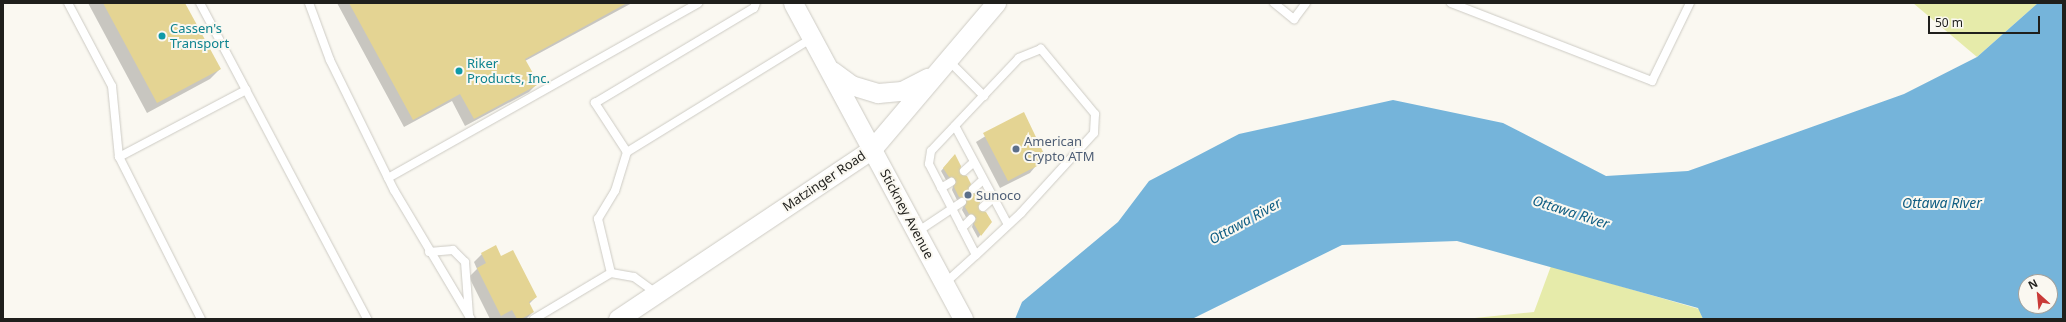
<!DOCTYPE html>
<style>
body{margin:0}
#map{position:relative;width:2066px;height:322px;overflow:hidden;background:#faf8f1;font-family:"Noto Sans",sans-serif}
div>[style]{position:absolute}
.green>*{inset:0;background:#e6ebaa}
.water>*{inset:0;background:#75b4da}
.shadow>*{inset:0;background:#0003}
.building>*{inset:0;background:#e4d493}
.roads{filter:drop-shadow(0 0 1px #cdcbc4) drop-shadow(0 0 1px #cdcbc4)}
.service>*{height:8px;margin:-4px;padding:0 4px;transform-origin:4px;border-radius:4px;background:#fff}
.tertiary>*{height:19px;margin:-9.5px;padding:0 9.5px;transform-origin:9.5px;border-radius:9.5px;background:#fff}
.dots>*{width:11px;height:11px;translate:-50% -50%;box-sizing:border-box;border:2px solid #faf8f1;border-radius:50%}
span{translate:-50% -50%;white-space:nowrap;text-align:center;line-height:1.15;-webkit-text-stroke:4px #faf8f1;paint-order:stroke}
.culture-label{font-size:13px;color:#0d838f}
.left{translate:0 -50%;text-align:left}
.service-label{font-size:13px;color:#4e5e75}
.street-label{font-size:13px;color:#1f1f1c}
.water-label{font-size:14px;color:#105e83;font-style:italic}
.frame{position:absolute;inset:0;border:4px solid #1f1f1c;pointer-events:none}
.north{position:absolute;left:2018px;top:274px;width:40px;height:40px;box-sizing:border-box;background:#faf8f1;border:1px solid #a2a19c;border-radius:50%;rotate:333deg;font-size:11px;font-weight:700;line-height:16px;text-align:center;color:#1f1f1c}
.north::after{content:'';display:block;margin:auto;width:14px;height:18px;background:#c93a38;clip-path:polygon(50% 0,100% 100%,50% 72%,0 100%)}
.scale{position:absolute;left:1928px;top:16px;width:112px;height:18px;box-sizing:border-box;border:2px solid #1f1f1c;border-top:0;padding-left:5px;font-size:12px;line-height:14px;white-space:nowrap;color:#1f1f1c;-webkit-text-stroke:3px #faf8f1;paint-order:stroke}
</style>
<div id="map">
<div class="green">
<div style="clip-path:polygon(1913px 3px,2038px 3px,1977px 57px)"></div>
<div style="clip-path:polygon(1551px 266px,1699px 309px,1703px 319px,1465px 319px,1534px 312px)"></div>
</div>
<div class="water">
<div style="clip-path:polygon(evenodd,2038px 3px,2063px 3px,2063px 319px,1703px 319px,1698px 308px,1457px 241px,1342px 245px,1192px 319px,1015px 319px,1022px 302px,1118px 222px,1149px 181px,1239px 134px,1393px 100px,1503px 123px,1606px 176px,1688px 171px,1904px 94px,1977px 57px,2038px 3px,2026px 282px,2050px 282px,2050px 306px,2026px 306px,2026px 282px)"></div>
</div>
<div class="shadow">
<div style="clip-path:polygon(88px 3px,184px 3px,220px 69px,210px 79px,147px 113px)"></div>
<div style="clip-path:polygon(337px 3px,632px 3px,525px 61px,537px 84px,529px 92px,465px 126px,452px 101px,404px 127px)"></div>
<div style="clip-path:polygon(1023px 113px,1044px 156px,1030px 173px,1000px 188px,976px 142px)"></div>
<div style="clip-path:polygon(952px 158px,978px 211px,990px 222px,978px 238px,972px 227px,974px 220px,966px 217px,962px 210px,965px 202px,957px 200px,952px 190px,954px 182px,946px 180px,941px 171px)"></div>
<div style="clip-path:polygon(482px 254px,501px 257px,536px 297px,529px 304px,533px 312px,526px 319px,490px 319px,469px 277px,477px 269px,474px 262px)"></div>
</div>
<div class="building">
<div style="clip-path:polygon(103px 3px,185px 3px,221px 69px,157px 103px)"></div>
<div style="clip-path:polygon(349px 3px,627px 3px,525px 59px,539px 84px,474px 119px,460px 94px,413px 120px)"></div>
<div style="clip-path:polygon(1024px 112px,1045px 156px,1037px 161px,1039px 165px,1008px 181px,983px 133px)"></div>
<div style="clip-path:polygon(955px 154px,961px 166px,960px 174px,967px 176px,971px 184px,969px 192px,976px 193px,980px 202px,979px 210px,986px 212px,992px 222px,981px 236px,974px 224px,976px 217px,969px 214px,965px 207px,967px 199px,959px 197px,954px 187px,956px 180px,949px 177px,943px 168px)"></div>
<div style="clip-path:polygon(496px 245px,501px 256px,513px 250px,537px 297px,529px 302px,534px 312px,521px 319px,517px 319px,512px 310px,501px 316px,477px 268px,486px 263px,481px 253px)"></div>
</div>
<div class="roads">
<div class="service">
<div style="left:68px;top:3px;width:94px;rotate:62.1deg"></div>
<div style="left:112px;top:86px;width:71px;rotate:84.4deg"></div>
<div style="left:200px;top:3px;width:98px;rotate:62.1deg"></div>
<div style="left:309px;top:3px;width:61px;rotate:69.8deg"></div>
<div style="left:330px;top:60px;width:145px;rotate:63.8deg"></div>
<div style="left:394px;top:190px;width:150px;rotate:59.2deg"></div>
<div style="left:1274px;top:3px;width:26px;rotate:39deg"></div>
<div style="left:1294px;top:19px;width:20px;rotate:-53deg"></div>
<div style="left:1451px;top:3px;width:216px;rotate:21.2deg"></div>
<div style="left:1652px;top:81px;width:87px;rotate:-64deg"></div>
<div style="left:948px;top:60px;width:51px;rotate:45deg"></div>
<div style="left:955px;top:126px;width:112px;rotate:61.8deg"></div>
<div style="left:627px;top:152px;width:59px;rotate:-123.1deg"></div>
<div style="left:595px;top:103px;width:185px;rotate:-30.9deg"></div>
<div style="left:754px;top:8px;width:5px;rotate:-68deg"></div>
<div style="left:964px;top:171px;width:13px;rotate:-42deg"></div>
<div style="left:388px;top:178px;width:356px;rotate:-29.4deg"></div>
<div style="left:941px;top:188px;width:12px;rotate:-31deg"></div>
<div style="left:973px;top:189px;width:13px;rotate:-42deg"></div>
<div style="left:983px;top:207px;width:13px;rotate:-42deg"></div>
<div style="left:962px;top:228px;width:13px;rotate:-45deg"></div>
<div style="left:917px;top:232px;width:54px;rotate:-33.7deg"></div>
<div style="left:429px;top:252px;width:24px;rotate:-5deg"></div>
<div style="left:453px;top:250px;width:17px;rotate:45deg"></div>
<div style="left:465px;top:262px;width:53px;rotate:85.7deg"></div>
<div style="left:611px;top:273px;width:56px;rotate:-103.5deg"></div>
<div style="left:598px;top:219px;width:33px;rotate:-59deg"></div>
<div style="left:615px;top:191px;width:41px;rotate:-72.9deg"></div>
<div style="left:627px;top:152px;width:217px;rotate:-31.6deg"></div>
<div style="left:944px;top:284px;width:43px;rotate:-42.2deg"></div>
<div style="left:976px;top:255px;width:62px;rotate:-43deg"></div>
<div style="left:1021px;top:213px;width:108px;rotate:-47.6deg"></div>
<div style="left:1094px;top:133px;width:19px;rotate:-87deg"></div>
<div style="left:1095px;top:114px;width:85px;rotate:-129.7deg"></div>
<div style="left:1041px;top:49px;width:24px;rotate:158deg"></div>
<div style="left:1019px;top:58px;width:128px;rotate:133.4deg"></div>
<div style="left:931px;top:151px;width:13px;rotate:99deg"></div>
<div style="left:929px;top:164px;width:102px;rotate:62.7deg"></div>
<div style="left:201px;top:319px;width:182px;rotate:-116.8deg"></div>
<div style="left:119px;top:157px;width:144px;rotate:-27.8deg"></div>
<div style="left:246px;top:90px;width:259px;rotate:62.1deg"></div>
<div style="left:534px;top:319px;width:90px;rotate:-30.9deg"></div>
<div style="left:611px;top:273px;width:23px;rotate:10deg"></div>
<div style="left:634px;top:277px;width:27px;rotate:36deg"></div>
</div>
<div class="tertiary">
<div style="left:793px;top:3px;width:359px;rotate:61.7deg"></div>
<div style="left:832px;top:71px;width:24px;rotate:36deg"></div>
<div style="left:851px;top:85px;width:28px;rotate:17deg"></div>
<div style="left:878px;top:93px;width:24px;rotate:-5deg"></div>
<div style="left:902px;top:91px;width:29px;rotate:-27deg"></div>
<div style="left:618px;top:319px;width:306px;rotate:-33.8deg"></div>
<div style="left:872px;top:149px;width:192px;rotate:-49.7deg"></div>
</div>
</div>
<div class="dots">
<div style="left:162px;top:36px;background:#0f9aa8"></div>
<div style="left:459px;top:71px;background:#0f9aa8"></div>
<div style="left:1016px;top:149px;background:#5c6f8a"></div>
<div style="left:968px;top:195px;background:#5c6f8a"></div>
</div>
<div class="culture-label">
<span class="left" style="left:170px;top:36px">Cassen's<br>Transport</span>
<span class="left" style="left:467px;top:71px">Riker<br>Products, Inc.</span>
</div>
<div class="service-label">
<span class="left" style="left:1024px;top:149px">American<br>Crypto ATM</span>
<span class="left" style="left:976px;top:195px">Sunoco</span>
</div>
<div class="street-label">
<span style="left:824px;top:181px;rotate:-34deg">Matzinger Road</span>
<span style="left:907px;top:214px;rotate:62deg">Stickney Avenue</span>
</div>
<div class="water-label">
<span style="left:1942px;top:203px">Ottawa River</span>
<span style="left:1571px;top:212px;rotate:18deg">Ottawa River</span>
<span style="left:1245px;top:221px;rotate:-29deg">Ottawa River</span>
</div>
<div class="frame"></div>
<div class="north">N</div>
<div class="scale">50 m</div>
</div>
